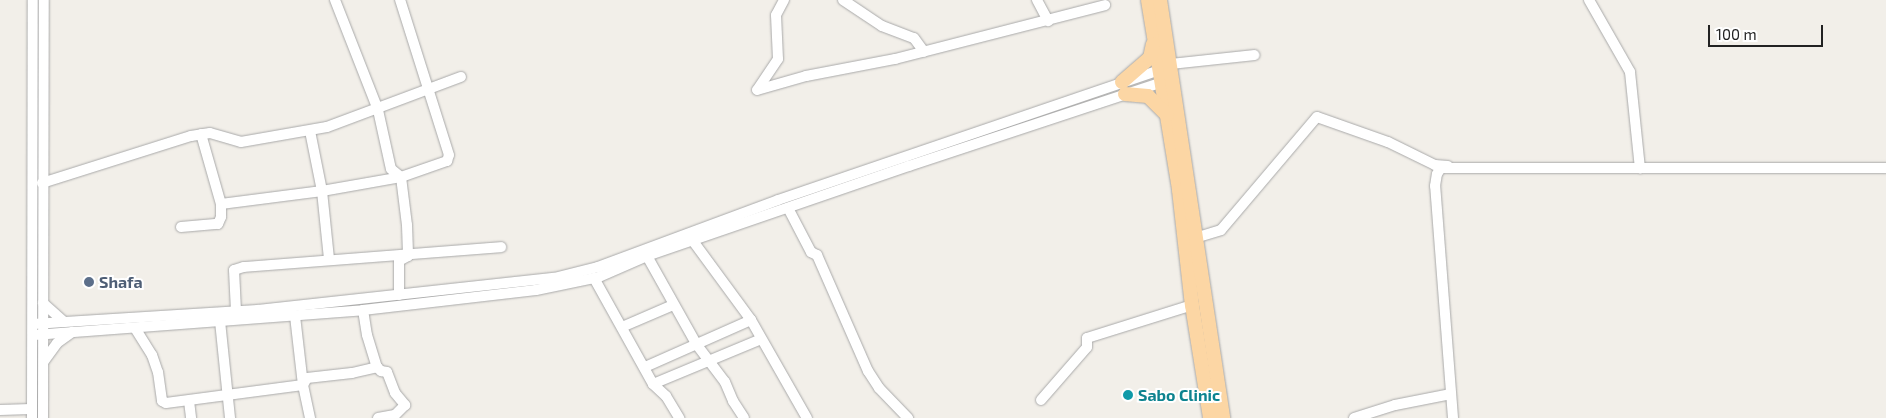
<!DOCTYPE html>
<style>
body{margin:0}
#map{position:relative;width:1886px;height:418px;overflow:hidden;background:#f2efe9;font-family:"Exo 2",sans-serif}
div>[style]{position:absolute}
.roads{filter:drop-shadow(0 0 1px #a9a9a9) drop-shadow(0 0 1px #a9a9a9)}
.minor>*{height:10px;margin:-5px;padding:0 5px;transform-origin:5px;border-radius:5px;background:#fff}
.major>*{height:14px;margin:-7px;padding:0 7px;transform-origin:7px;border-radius:7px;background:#fcd6a4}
.dots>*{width:14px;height:14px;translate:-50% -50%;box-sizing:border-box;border:2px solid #fff;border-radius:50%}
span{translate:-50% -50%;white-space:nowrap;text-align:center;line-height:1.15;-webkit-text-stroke:4px #fff;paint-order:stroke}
.service-label{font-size:16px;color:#4e5e75;font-weight:700}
.left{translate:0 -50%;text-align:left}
.culture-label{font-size:16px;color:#0d838f;font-weight:700}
.scale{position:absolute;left:1708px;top:25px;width:115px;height:22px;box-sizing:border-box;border:2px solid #222;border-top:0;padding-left:6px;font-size:15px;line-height:18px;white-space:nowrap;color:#222;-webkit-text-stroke:4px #fff;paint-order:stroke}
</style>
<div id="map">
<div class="roads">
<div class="minor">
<div style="left:335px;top:0;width:118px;rotate:68.6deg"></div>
<div style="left:378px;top:110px;width:60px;rotate:77.6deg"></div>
<div style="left:391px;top:169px;width:13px;rotate:39deg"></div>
<div style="left:401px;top:177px;width:48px;rotate:82.9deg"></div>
<div style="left:407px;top:225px;width:31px;rotate:88deg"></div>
<div style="left:784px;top:0;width:17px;rotate:118deg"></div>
<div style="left:776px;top:15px;width:44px;rotate:87.4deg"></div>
<div style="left:778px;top:59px;width:37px;rotate:124deg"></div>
<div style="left:757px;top:90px;width:51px;rotate:-15.9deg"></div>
<div style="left:806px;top:76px;width:91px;rotate:-10.8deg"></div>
<div style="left:895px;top:59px;width:217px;rotate:-14.4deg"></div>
<div style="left:843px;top:0;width:47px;rotate:33.7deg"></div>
<div style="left:882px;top:26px;width:34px;rotate:21deg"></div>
<div style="left:914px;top:38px;width:17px;rotate:54deg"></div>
<div style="left:1037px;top:0;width:24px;rotate:62deg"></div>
<div style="left:1589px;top:0;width:83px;rotate:60.3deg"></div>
<div style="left:1630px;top:72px;width:97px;rotate:84.1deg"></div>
<div style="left:1171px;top:64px;width:84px;rotate:-6.1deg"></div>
<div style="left:310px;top:131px;width:61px;rotate:78.7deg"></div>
<div style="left:322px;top:191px;width:68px;rotate:84.1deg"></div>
<div style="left:201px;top:134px;width:73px;rotate:74.1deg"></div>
<div style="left:42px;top:183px;width:156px;rotate:-17.5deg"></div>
<div style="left:191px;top:136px;width:19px;rotate:-9deg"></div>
<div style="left:210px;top:133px;width:32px;rotate:16deg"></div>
<div style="left:241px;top:142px;width:87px;rotate:-9.9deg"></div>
<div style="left:327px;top:127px;width:143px;rotate:-20.5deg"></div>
<div style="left:788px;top:208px;width:50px;rotate:62.4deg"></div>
<div style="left:811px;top:252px;width:7px;rotate:27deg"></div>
<div style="left:817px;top:255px;width:127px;rotate:66.3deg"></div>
<div style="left:868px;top:371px;width:20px;rotate:57deg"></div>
<div style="left:879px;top:388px;width:42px;rotate:46deg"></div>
<div style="left:181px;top:227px;width:37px;rotate:-5deg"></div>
<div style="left:218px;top:224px;width:8px;rotate:-67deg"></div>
<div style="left:221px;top:217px;width:13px;rotate:-90deg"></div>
<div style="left:221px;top:204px;width:102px;rotate:-7.3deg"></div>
<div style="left:322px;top:191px;width:80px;rotate:-10deg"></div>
<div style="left:401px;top:177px;width:49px;rotate:-19.2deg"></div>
<div style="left:447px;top:161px;width:6px;rotate:-72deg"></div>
<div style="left:449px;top:155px;width:163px;rotate:-107.5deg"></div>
<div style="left:1195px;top:238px;width:27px;rotate:-17deg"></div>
<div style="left:1221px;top:230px;width:148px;rotate:-49.7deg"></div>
<div style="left:1317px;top:117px;width:75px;rotate:19.4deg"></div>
<div style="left:1388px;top:142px;width:52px;rotate:26.1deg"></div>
<div style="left:1435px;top:165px;width:13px;rotate:4deg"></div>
<div style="left:693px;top:241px;width:98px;rotate:53.7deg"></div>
<div style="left:751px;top:320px;width:113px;rotate:60.3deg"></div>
<div style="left:647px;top:256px;width:102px;rotate:60.7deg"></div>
<div style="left:697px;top:345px;width:46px;rotate:52.9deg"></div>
<div style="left:725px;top:382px;width:21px;rotate:67deg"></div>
<div style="left:733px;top:401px;width:20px;rotate:57deg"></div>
<div style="left:594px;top:278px;width:121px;rotate:60.9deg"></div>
<div style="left:653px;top:384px;width:18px;rotate:43deg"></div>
<div style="left:666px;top:396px;width:26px;rotate:59deg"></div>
<div style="left:399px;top:295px;width:34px;rotate:-90deg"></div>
<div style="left:399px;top:261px;width:10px;rotate:-29deg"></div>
<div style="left:43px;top:303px;width:28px;rotate:42deg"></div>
<div style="left:363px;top:310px;width:25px;rotate:81deg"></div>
<div style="left:367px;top:335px;width:34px;rotate:73deg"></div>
<div style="left:377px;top:367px;width:6px;rotate:45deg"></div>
<div style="left:381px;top:371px;width:6px;rotate:9deg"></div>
<div style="left:387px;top:372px;width:22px;rotate:69deg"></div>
<div style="left:395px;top:393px;width:16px;rotate:50deg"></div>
<div style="left:405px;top:405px;width:18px;rotate:135deg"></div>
<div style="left:236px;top:311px;width:41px;rotate:-92.8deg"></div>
<div style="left:234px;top:270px;width:10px;rotate:-17deg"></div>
<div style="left:244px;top:267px;width:258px;rotate:-4.4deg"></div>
<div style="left:295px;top:316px;width:69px;rotate:83.4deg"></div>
<div style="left:303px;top:385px;width:34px;rotate:78deg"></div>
<div style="left:220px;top:321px;width:98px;rotate:84.1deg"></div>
<div style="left:33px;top:324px;width:225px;rotate:-3.6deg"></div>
<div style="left:258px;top:310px;width:298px;rotate:-6.2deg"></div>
<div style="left:554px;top:278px;width:45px;rotate:-14deg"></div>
<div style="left:598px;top:267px;width:192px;rotate:-20.4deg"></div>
<div style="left:778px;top:200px;width:409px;rotate:-18.8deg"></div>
<div style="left:622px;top:327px;width:56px;rotate:-23.3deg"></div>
<div style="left:135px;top:328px;width:32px;rotate:58deg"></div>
<div style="left:152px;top:355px;width:18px;rotate:71deg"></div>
<div style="left:158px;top:372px;width:29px;rotate:82deg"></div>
<div style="left:162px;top:401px;width:4px;rotate:27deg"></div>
<div style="left:166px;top:403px;width:138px;rotate:-7.5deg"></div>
<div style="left:303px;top:385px;width:8px;rotate:-60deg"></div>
<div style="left:307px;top:378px;width:45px;rotate:-6.3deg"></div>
<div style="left:352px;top:373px;width:26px;rotate:-13deg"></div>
<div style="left:34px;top:335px;width:330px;rotate:-4.3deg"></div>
<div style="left:363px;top:310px;width:174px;rotate:-6.6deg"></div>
<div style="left:536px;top:290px;width:64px;rotate:-11.7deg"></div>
<div style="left:599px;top:277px;width:52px;rotate:-23.6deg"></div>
<div style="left:647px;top:256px;width:277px;rotate:-19deg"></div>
<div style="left:909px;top:166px;width:271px;rotate:-18.3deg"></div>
<div style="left:44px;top:361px;width:22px;rotate:-54deg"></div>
<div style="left:57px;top:343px;width:19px;rotate:-36deg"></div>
<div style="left:645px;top:367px;width:116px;rotate:-23.9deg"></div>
<div style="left:653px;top:384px;width:117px;rotate:-22.6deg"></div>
<div style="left:1041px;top:400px;width:70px;rotate:-49deg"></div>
<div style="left:1087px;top:347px;width:9px;rotate:-90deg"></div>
<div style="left:1087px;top:338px;width:110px;rotate:-17.4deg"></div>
<div style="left:189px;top:401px;width:17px;rotate:83deg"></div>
<div style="left:0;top:410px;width:31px;rotate:-2deg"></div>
<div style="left:32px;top:418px;width:418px;rotate:-89.9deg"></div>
<div style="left:43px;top:418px;width:418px;rotate:-89.9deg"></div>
<div style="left:378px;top:418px;width:17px;rotate:-10deg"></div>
<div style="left:1354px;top:418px;width:43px;rotate:-17.6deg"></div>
<div style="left:1395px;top:405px;width:57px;rotate:-11.1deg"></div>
<div style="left:1453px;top:418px;width:233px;rotate:-94.4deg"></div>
<div style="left:1435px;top:186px;width:12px;rotate:-81deg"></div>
<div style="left:1437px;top:174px;width:7px;rotate:-56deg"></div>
<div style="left:1441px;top:168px;width:445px"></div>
</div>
<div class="major">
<div style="left:1148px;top:0;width:193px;rotate:80.7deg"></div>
<div style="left:1179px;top:190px;width:116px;rotate:83.6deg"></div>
<div style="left:1192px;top:305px;width:114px;rotate:80.9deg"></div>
<div style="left:1160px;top:0;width:423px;rotate:81.4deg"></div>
<div style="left:1122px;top:82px;width:37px;rotate:-41deg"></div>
<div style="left:1150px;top:58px;width:14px;rotate:-78deg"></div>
<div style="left:1125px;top:94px;width:23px;rotate:5deg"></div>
<div style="left:1148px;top:96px;width:27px;rotate:45deg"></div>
</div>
</div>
<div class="dots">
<div style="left:89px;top:282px;background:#5c6f8a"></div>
<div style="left:1128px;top:395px;background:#0f9aa8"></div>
</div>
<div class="service-label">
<span class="left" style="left:99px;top:282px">Shafa</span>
</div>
<div class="culture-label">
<span class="left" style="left:1138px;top:395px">Sabo Clinic</span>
</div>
<div class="scale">100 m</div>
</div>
